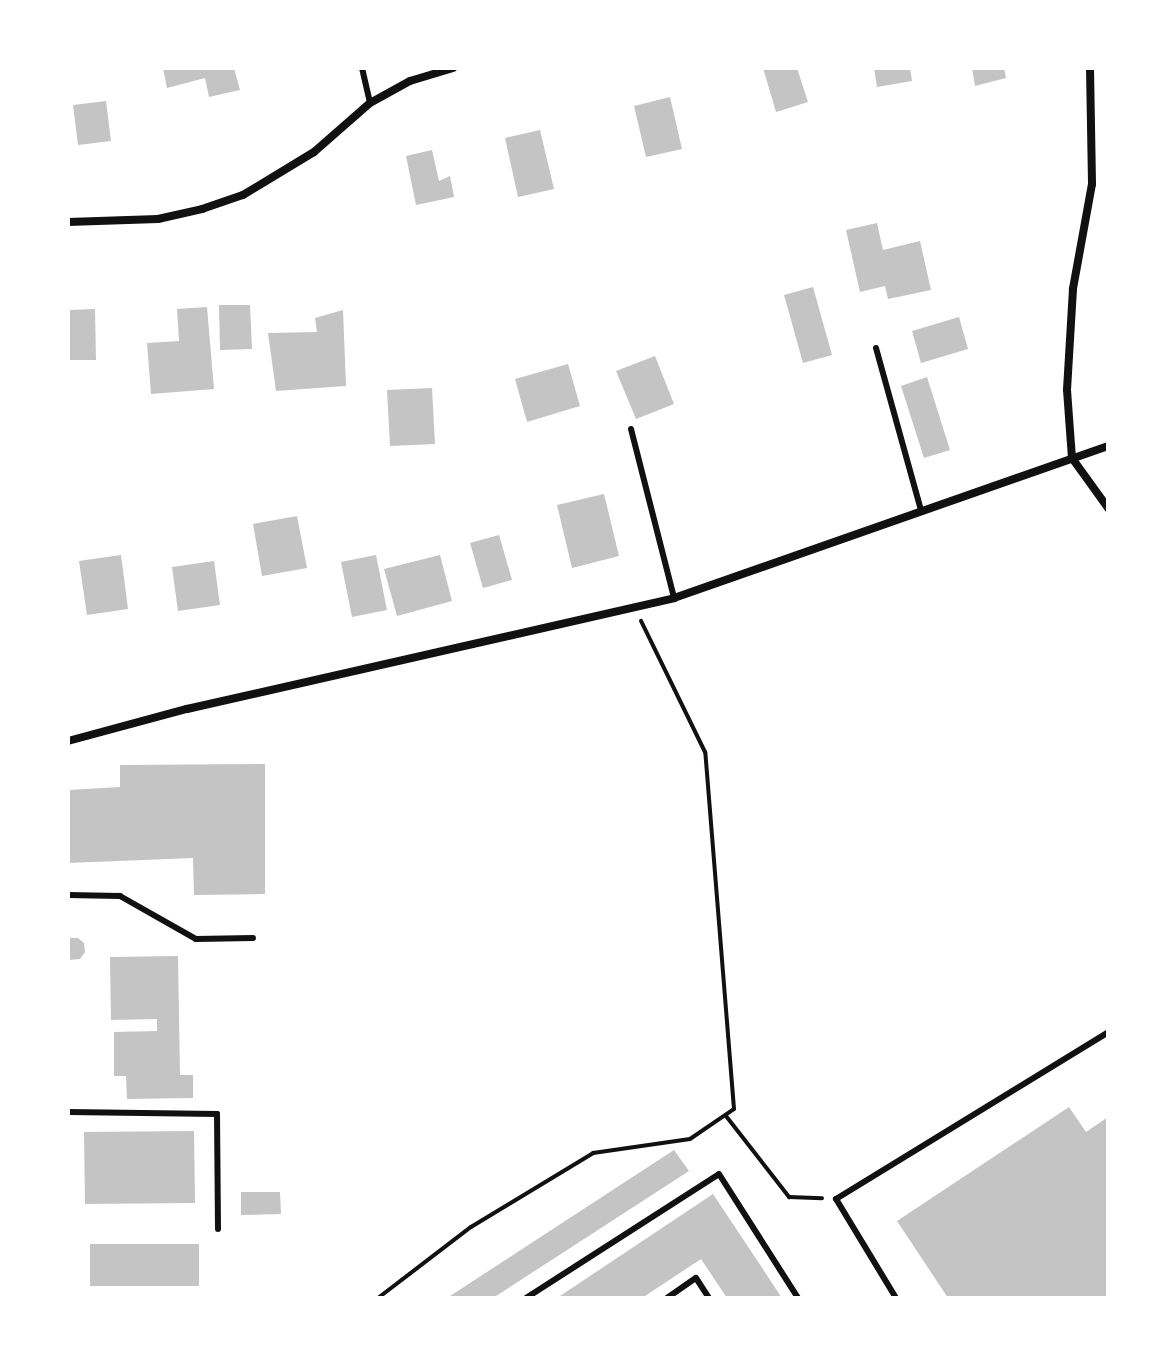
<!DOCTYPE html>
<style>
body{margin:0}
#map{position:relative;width:1176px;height:1366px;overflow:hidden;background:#fff;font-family:"PT Sans",sans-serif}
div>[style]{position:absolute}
.building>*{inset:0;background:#c4c4c4}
.path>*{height:4px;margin:-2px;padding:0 2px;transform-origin:2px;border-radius:2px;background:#111}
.service>*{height:6px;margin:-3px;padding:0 3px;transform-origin:3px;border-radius:3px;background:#111}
.minor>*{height:8px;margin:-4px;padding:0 4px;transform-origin:4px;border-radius:4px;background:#111}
span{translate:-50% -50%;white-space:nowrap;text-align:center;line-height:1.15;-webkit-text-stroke:6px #fff;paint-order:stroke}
.frame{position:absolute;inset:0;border:70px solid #fff;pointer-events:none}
</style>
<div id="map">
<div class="building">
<div style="clip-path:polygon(163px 68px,234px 68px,240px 90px,209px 97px,205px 78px,167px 88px)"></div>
<div style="clip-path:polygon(763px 68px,797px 68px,808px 102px,776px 112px)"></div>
<div style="clip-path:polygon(874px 68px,910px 68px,912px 81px,877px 87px)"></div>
<div style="clip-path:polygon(972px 68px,1004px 68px,1006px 78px,975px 86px)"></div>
<div style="clip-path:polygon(670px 97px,682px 149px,646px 157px,634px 106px)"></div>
<div style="clip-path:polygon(106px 101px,111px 141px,78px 145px,73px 105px)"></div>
<div style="clip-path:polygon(540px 130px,554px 189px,518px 197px,505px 138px)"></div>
<div style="clip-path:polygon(432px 150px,439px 181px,450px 176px,454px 197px,416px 205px,406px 156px)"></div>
<div style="clip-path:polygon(877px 223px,883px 250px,920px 241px,931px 290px,888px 299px,885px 286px,860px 292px,846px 230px)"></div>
<div style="clip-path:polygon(813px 287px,832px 355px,803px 363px,784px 295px)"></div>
<div style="clip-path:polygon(219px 305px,250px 305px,252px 349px,220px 350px)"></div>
<div style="clip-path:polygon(207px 307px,214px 389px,151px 394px,147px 343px,179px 341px,177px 309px)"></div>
<div style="clip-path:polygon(95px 309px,96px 360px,68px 360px,68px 310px)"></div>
<div style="clip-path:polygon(343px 310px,346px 386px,276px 391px,268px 333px,317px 332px,315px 318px)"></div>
<div style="clip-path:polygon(959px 317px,968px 349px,921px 363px,912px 331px)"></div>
<div style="clip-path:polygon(655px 356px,674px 404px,636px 419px,616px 371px)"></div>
<div style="clip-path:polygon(568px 364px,580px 406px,527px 422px,515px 379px)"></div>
<div style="clip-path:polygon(927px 377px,950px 450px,924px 458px,901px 386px)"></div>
<div style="clip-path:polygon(432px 388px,435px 444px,390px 446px,387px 390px)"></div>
<div style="clip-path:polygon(604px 494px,619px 556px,572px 568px,557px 505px)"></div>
<div style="clip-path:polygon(297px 516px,307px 568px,262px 576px,253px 524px)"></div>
<div style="clip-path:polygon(499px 535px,512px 580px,483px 588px,470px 543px)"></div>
<div style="clip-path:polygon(121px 555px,128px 609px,87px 615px,79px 561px)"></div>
<div style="clip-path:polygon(376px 555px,387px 610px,352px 617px,341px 562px)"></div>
<div style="clip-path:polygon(440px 555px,452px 601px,397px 616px,384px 569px)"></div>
<div style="clip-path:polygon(214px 561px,220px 605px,178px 611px,172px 567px)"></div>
<div style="clip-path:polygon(265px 764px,265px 894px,194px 895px,193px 858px,68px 863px,68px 790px,120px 787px,120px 765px)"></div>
<div style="clip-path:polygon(68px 938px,78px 938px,84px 943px,85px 952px,80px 959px,68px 960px)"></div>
<div style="clip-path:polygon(178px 956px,180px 1075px,193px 1075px,193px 1098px,127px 1099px,126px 1076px,114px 1076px,114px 1032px,157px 1031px,157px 1019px,111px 1020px,110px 957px)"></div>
<div style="clip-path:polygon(1069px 1107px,1086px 1132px,1108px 1117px,1108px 1298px,948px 1298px,897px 1221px)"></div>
<div style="clip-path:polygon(194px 1131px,195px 1203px,85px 1204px,84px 1132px)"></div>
<div style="clip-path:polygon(674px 1150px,689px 1171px,493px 1298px,447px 1298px)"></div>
<div style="clip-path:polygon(241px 1192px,280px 1192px,281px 1214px,241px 1215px)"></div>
<div style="clip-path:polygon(713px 1194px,782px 1298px,727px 1298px,701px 1259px,642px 1298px,557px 1298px)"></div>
<div style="clip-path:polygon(90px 1244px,199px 1244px,199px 1286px,90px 1286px)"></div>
</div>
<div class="path">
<div style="left:726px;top:1116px;width:103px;rotate:52.1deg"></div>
<div style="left:789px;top:1197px;width:33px;rotate:2deg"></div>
<div style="left:378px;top:1298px;width:117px;rotate:-37.4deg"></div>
<div style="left:471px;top:1227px;width:143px;rotate:-31.2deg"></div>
<div style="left:593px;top:1153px;width:98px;rotate:-8.2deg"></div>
<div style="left:690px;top:1139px;width:53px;rotate:-34.3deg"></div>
<div style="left:734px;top:1109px;width:358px;rotate:-94.6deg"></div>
<div style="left:705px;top:752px;width:146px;rotate:-116deg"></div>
</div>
<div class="service">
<div style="left:362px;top:68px;width:36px;rotate:77deg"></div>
<div style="left:876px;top:348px;width:168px;rotate:74.5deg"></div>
<div style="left:631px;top:429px;width:174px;rotate:75.7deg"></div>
<div style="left:68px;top:895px;width:52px;rotate:1.1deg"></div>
<div style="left:120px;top:896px;width:87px;rotate:29.5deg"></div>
<div style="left:196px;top:939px;width:57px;rotate:-1deg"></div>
<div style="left:68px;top:1112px;width:149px;rotate:0.8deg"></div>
<div style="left:217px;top:1114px;width:115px;rotate:89.5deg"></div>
<div style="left:526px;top:1298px;width:229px;rotate:-32.7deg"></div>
<div style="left:719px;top:1174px;width:147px;rotate:57.5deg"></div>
<div style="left:667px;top:1298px;width:35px;rotate:-35deg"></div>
<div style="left:696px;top:1278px;width:24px;rotate:57deg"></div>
<div style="left:896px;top:1298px;width:116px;rotate:-121.2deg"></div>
<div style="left:836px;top:1199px;width:319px;rotate:-31.5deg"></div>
</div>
<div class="minor">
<div style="left:1090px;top:68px;width:116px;rotate:89deg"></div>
<div style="left:1092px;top:184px;width:107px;rotate:100.3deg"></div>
<div style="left:1073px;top:289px;width:101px;rotate:93.4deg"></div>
<div style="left:1067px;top:390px;width:68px;rotate:85.8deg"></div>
<div style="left:1072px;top:458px;width:62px;rotate:54.2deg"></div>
<div style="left:68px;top:222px;width:90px;rotate:-1.9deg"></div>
<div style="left:158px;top:219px;width:45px;rotate:-12.8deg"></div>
<div style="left:202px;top:209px;width:43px;rotate:-18.9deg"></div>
<div style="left:243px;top:195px;width:83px;rotate:-31.2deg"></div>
<div style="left:314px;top:152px;width:74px;rotate:-41.2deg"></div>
<div style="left:370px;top:103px;width:46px;rotate:-28.8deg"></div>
<div style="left:410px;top:81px;width:45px;rotate:-16.8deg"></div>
<div style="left:68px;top:741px;width:123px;rotate:-15.1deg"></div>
<div style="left:187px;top:709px;width:499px;rotate:-12.8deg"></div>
<div style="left:674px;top:598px;width:460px;rotate:-19.3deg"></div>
</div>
<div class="frame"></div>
</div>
